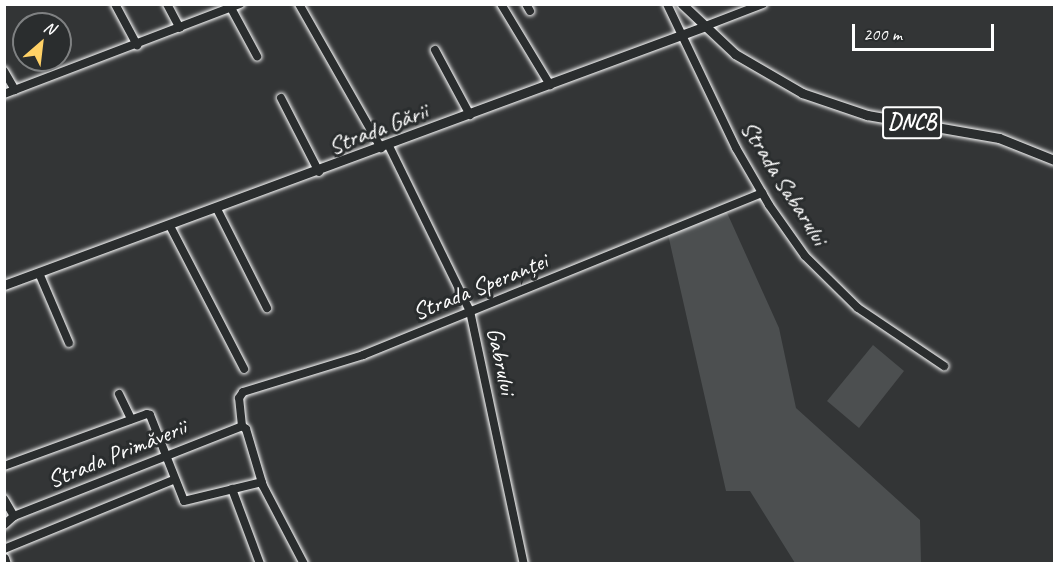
<!DOCTYPE html>
<meta charset="utf-8">
<style>
body{margin:0}
#map{position:relative;width:1059px;height:568px;overflow:hidden;background:#333536;font-family:Caveat,sans-serif}
div>[style]{position:absolute}
.green>*{inset:0;background:#4c4f50}
.roads{filter:drop-shadow(0 0 2px #fff) drop-shadow(0 0 2px #fff)}
.minor>*{height:8px;margin:-4px;padding:0 4px;transform-origin:4px;border-radius:4px;background:#2a2d2e}
.major>*{height:9px;margin:-4.5px;padding:0 4.5px;transform-origin:4.5px;border-radius:4.5px;background:#2a2d2e}
span{translate:-50% -50%;white-space:nowrap;text-align:center;line-height:1.15;-webkit-text-stroke:6px #2a2d2e;paint-order:stroke}
.shield-label span{padding:2px 4px;background:#2a2d2e;border:2px solid;border-radius:4px;-webkit-text-stroke-width:0}
.shield-label{font-size:22px;color:#fff;font-weight:700}
.street-label{font-size:24px;color:#fff}
.frame{position:absolute;inset:0;border:6px solid #fff;pointer-events:none}
.north{position:absolute;left:12px;top:12px;width:60px;height:60px;box-sizing:border-box;background:#2a2d2e;border:2px solid #7f8182;border-radius:50%;rotate:28deg;font-size:16px;font-weight:700;line-height:24px;text-align:center;color:#fff}
.north::after{content:'';display:block;margin:auto;width:21px;height:27px;background:#ffd166;clip-path:polygon(50% 0,100% 100%,50% 72%,0 100%)}
.scale{position:absolute;left:852px;top:24px;width:142px;height:27px;box-sizing:border-box;border:3px solid #fff;border-top:0;padding-left:8px;font-size:18px;line-height:21px;white-space:nowrap;color:#fff;-webkit-text-stroke:4px #2a2d2e;paint-order:stroke}
</style>
<div id="map">
<div class="green">
<div style="clip-path:polygon(724px 206px,779px 328px,796px 408px,920px 520px,921px 563px,795px 563px,750px 491px,726px 491px,667px 230px)"></div>
<div style="clip-path:polygon(873px 345px,904px 371px,859px 428px,827px 401px)"></div>
</div>
<div class="roads">
<div class="minor">
<div style="left:115px;top:4px;width:47px;rotate:61.8deg"></div>
<div style="left:167px;top:4px;width:27px;rotate:62deg"></div>
<div style="left:299px;top:4px;width:166px;rotate:60.3deg"></div>
<div style="left:501px;top:4px;width:95px;rotate:58.8deg"></div>
<div style="left:526px;top:4px;width:8px;rotate:60deg"></div>
<div style="left:667px;top:4px;width:160px;rotate:64.4deg"></div>
<div style="left:736px;top:148px;width:66px;rotate:59.9deg"></div>
<div style="left:769px;top:205px;width:62px;rotate:54.8deg"></div>
<div style="left:805px;top:256px;width:74px;rotate:44.5deg"></div>
<div style="left:858px;top:308px;width:104px;rotate:34deg"></div>
<div style="left:231px;top:8px;width:55px;rotate:61.6deg"></div>
<div style="left:703px;top:27px;width:64px;rotate:-21deg"></div>
<div style="left:435px;top:50px;width:74px;rotate:61.7deg"></div>
<div style="left:4px;top:71px;width:22px;rotate:60deg"></div>
<div style="left:4px;top:94px;width:253px;rotate:-20.9deg"></div>
<div style="left:281px;top:98px;width:83px;rotate:62.8deg"></div>
<div style="left:389px;top:146px;width:184px;rotate:63.9deg"></div>
<div style="left:470px;top:311px;width:259px;rotate:78deg"></div>
<div style="left:217px;top:209px;width:111px;rotate:63.2deg"></div>
<div style="left:170px;top:226px;width:161px;rotate:62.6deg"></div>
<div style="left:39px;top:273px;width:76px;rotate:66.8deg"></div>
<div style="left:119px;top:394px;width:28px;rotate:64deg"></div>
<div style="left:242px;top:426px;width:28px;rotate:-96deg"></div>
<div style="left:239px;top:398px;width:7px;rotate:-56deg"></div>
<div style="left:243px;top:392px;width:126px;rotate:-17.1deg"></div>
<div style="left:363px;top:355px;width:431px;rotate:-22.1deg"></div>
<div style="left:4px;top:466px;width:152px;rotate:-20deg"></div>
<div style="left:147px;top:414px;width:3px;rotate:18deg"></div>
<div style="left:150px;top:415px;width:92px;rotate:68.4deg"></div>
<div style="left:184px;top:501px;width:80px;rotate:-13.7deg"></div>
<div style="left:232px;top:489px;width:80px;rotate:69.5deg"></div>
<div style="left:4px;top:499px;width:20px;rotate:60deg"></div>
<div style="left:4px;top:525px;width:13px;rotate:-42deg"></div>
<div style="left:14px;top:516px;width:245px;rotate:-21.5deg"></div>
<div style="left:242px;top:426px;width:5px;rotate:37deg"></div>
<div style="left:246px;top:429px;width:59px;rotate:73.4deg"></div>
<div style="left:263px;top:486px;width:88px;rotate:62.3deg"></div>
<div style="left:4px;top:549px;width:183px;rotate:-22.2deg"></div>
</div>
<div class="major">
<div style="left:682px;top:4px;width:73px;rotate:43.3deg"></div>
<div style="left:735px;top:54px;width:78px;rotate:30.2deg"></div>
<div style="left:802px;top:93px;width:69px;rotate:18.7deg"></div>
<div style="left:867px;top:115px;width:134px;rotate:9.9deg"></div>
<div style="left:999px;top:138px;width:59px;rotate:21.8deg"></div>
<div style="left:4px;top:285px;width:745px;rotate:-20.26deg"></div>
<div style="left:4px;top:558px;width:6px;rotate:72deg"></div>
</div>
</div>
<div class="shield-label">
<span style="left:912px;top:123px">DNCB</span>
</div>
<div class="street-label">
<span style="left:378px;top:129px;rotate:-21deg">Strada Gării</span>
<span style="left:784px;top:183px;rotate:58deg">Strada Sabarului</span>
<span style="left:480px;top:287px;rotate:-22deg">Strada Speranței</span>
<span style="left:501px;top:361px;rotate:78deg">Gabrului</span>
<span style="left:117px;top:454px;rotate:-22deg">Strada Primăverii</span>
</div>
<div class="frame"></div>
<div class="north">N</div>
<div class="scale">200 m</div>
</div>
